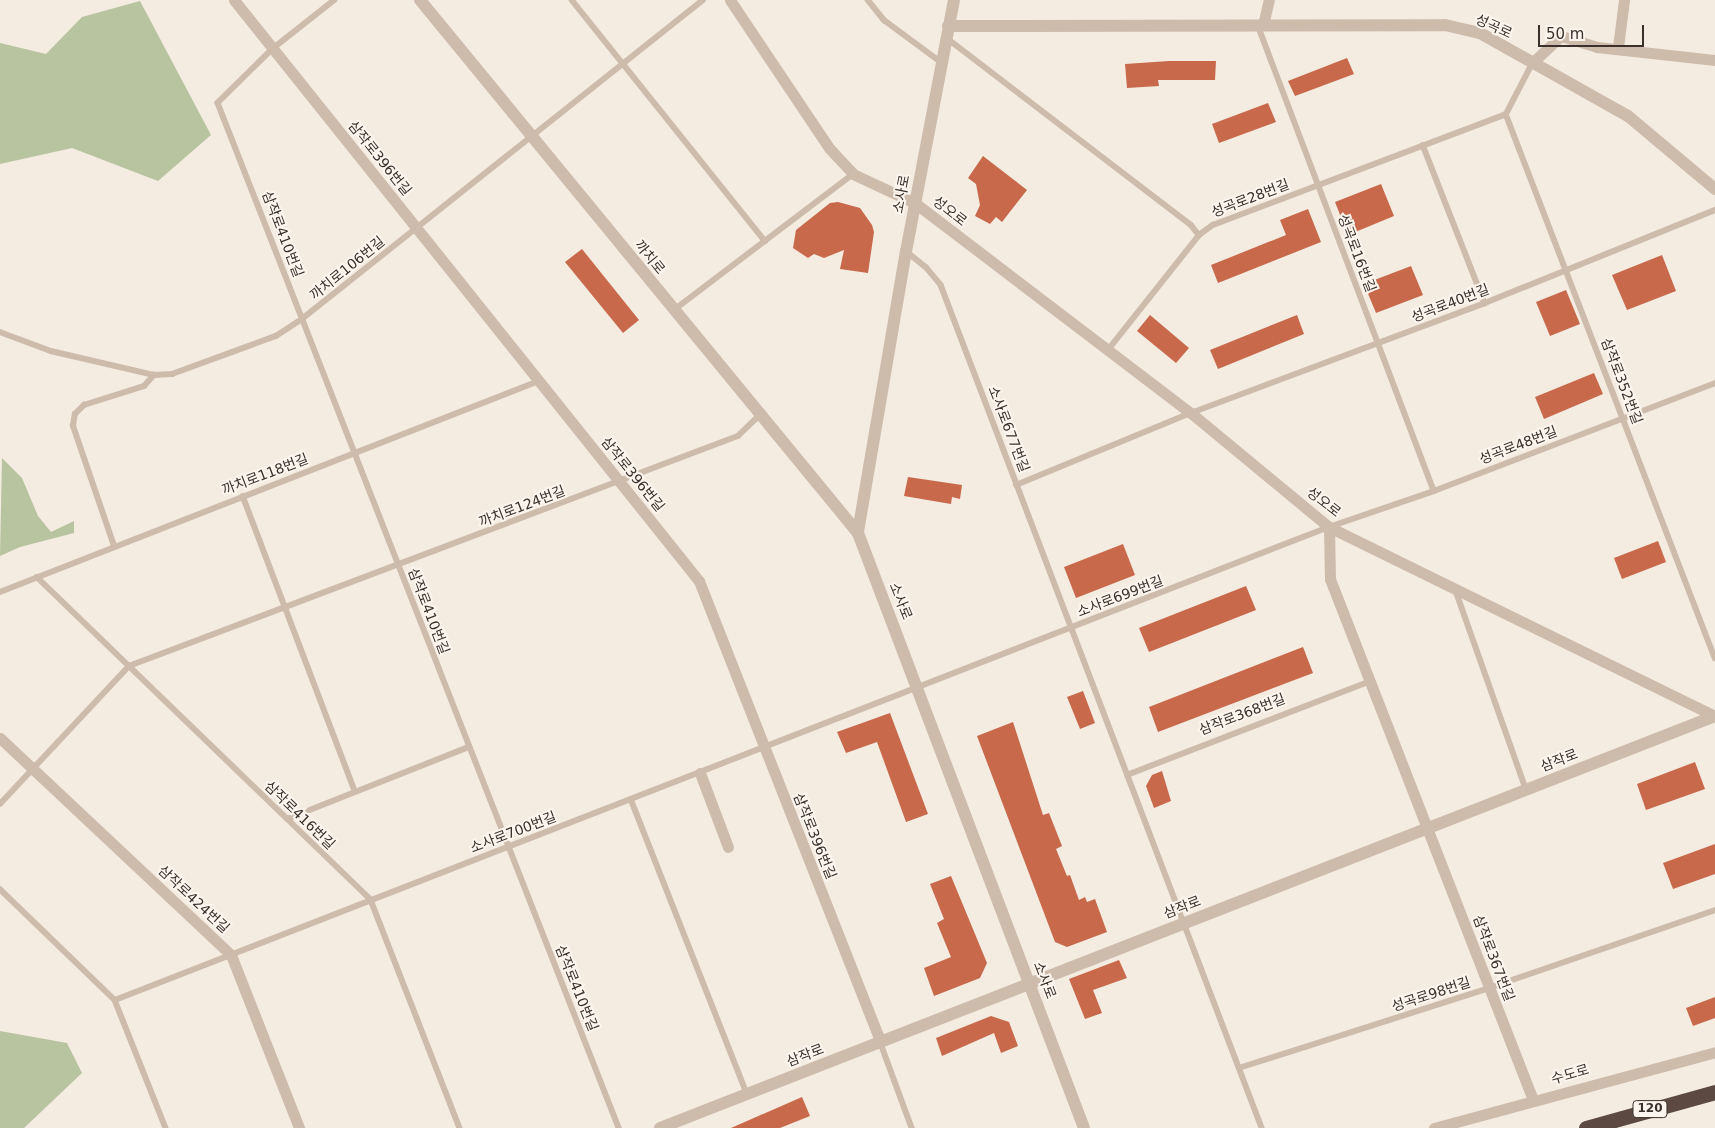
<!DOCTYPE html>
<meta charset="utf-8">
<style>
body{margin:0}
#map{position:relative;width:1715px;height:1128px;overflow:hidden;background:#f4ebe1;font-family:"DejaVu Sans","Noto Sans KR",sans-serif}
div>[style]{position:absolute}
.green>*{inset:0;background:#b8c4a0}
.building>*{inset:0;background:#c8694b}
.service>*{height:5.5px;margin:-2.75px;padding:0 2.75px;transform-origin:2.75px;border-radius:2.75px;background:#cdbbac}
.minor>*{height:11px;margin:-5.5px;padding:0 5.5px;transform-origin:5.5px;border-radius:5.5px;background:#cdbbac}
.tertiary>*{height:12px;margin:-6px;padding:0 6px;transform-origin:6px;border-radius:6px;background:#cdbbac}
.motorway>*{height:15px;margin:-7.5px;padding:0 7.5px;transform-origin:7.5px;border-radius:7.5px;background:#5c4a42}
span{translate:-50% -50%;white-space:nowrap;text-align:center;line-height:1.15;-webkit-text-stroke:4px #fbf5ee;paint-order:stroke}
.shield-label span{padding:1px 4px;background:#fbf5ee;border:1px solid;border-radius:4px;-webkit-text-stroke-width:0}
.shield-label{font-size:12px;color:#3b302b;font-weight:700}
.street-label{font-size:14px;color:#3b302b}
.scale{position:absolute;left:1538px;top:25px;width:106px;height:22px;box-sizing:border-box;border:2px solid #3b302b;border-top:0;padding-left:6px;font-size:15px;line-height:18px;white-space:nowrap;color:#3b302b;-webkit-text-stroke:4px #fbf5ee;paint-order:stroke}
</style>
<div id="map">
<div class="green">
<div style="clip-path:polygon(140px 1px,211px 135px,158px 181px,72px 148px,0 164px,0 43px,46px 54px,82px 17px)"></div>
<div style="clip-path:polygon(2px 458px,22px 478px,38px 516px,51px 532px,74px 521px,74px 533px,20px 547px,0 556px)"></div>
<div style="clip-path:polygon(0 1031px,67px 1043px,82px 1073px,24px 1128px,0 1128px)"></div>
</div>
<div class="building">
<div style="clip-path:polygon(1347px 58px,1354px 74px,1295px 96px,1288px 81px)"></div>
<div style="clip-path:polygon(1169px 61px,1216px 61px,1215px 80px,1158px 80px,1159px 86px,1127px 88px,1125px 64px)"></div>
<div style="clip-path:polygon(1268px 103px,1276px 122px,1219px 143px,1212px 124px)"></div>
<div style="clip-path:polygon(983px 156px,1027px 190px,1002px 222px,996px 217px,990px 224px,975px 216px,980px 205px,976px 184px,968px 178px)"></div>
<div style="clip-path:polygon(1381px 184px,1394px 216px,1348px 235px,1335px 202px)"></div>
<div style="clip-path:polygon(838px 202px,860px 208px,872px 225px,874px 232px,868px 273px,840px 269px,844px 250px,824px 258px,814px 254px,808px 258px,793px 248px,796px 230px,830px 203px)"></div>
<div style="clip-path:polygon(1308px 209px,1321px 242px,1218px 283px,1211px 265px,1286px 235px,1280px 220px)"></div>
<div style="clip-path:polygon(582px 249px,639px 320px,623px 333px,565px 262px)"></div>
<div style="clip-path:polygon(1662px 255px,1676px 291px,1627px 310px,1612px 275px)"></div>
<div style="clip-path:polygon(1411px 266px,1423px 295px,1376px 313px,1364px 284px)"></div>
<div style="clip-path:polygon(1566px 290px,1580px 324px,1550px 336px,1536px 302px)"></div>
<div style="clip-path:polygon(1150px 315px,1189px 348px,1176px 363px,1137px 331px)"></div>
<div style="clip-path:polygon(1297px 315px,1304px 334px,1218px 369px,1210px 350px)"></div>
<div style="clip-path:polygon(1594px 373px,1603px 394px,1544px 419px,1535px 397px)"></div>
<div style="clip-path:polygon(908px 477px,962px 485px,960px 499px,952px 497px,951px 504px,904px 496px)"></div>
<div style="clip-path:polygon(1658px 541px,1666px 562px,1622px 579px,1614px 558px)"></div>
<div style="clip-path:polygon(1123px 544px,1135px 575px,1076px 598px,1064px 567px)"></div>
<div style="clip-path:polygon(1246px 586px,1256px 610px,1149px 652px,1139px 628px)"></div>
<div style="clip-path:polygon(1303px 647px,1313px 673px,1158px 732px,1149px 707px)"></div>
<div style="clip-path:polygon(1083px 691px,1095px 723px,1080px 729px,1067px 697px)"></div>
<div style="clip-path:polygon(890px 713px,928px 814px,906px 822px,877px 742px,846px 753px,837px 732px)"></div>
<div style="clip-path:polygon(1013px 722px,1043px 815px,1049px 813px,1062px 846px,1056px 849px,1067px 876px,1070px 875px,1079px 900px,1085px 897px,1087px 902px,1095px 899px,1107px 932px,1067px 947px,1055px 942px,977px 736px)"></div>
<div style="clip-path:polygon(1695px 762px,1705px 789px,1646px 810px,1637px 784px)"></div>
<div style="clip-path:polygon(1162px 771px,1171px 801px,1154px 808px,1146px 786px,1152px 775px)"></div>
<div style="clip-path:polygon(1715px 844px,1715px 874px,1673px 889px,1663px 863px)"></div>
<div style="clip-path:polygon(951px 876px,987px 963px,980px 978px,934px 996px,924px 968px,951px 957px,937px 923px,944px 919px,930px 884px)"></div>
<div style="clip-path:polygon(1119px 960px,1127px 978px,1093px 990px,1102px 1013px,1085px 1019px,1069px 979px)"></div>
<div style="clip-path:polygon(1715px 997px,1715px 1018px,1693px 1026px,1686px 1008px)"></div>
<div style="clip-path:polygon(991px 1016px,1009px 1022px,1018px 1046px,1001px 1053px,994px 1033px,942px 1056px,936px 1038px)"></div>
<div style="clip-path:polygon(802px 1097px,810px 1116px,780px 1128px,731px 1128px)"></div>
</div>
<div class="service">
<div style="left:335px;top:0;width:79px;rotate:141.7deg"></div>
<div style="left:273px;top:49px;width:77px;rotate:135.5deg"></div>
<div style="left:218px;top:103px;width:1101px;rotate:68.63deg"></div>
<div style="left:572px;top:0;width:309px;rotate:51.3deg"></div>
<div style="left:868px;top:0;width:26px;rotate:51deg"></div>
<div style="left:884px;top:20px;width:71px;rotate:36.4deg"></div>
<div style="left:1258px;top:25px;width:498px;rotate:69.3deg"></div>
<div style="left:948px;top:39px;width:306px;rotate:37.4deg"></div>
<div style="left:1191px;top:225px;width:13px;rotate:51deg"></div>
<div style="left:1506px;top:114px;width:583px;rotate:68.98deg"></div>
<div style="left:1423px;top:145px;width:170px;rotate:68.6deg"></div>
<div style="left:906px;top:251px;width:26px;rotate:39deg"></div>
<div style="left:926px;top:267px;width:23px;rotate:50deg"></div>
<div style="left:941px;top:285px;width:902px;rotate:69.15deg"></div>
<div style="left:674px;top:310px;width:225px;rotate:-37.2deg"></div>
<div style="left:0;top:332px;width:54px;rotate:20.4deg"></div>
<div style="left:51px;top:351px;width:106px;rotate:13.1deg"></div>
<div style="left:154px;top:375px;width:18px;rotate:-3deg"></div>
<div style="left:172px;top:374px;width:111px;rotate:-20.1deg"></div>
<div style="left:276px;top:336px;width:31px;rotate:-33deg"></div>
<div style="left:302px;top:319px;width:512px;rotate:-38.5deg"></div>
<div style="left:1108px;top:350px;width:147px;rotate:-51.6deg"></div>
<div style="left:1199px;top:235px;width:17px;rotate:-36deg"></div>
<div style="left:1213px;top:225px;width:313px;rotate:-20.7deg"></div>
<div style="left:1506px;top:114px;width:59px;rotate:-62.6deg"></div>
<div style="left:1016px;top:485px;width:189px;rotate:-22.4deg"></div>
<div style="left:1191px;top:413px;width:314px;rotate:-20.5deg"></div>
<div style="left:1485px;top:303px;width:248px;rotate:-22deg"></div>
<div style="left:243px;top:496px;width:316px;rotate:69.2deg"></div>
<div style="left:114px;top:546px;width:127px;rotate:-108.9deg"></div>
<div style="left:73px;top:426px;width:12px;rotate:-81deg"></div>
<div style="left:75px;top:414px;width:13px;rotate:-45deg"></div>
<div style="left:84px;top:405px;width:63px;rotate:-17.6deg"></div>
<div style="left:144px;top:386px;width:15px;rotate:-48deg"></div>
<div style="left:37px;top:577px;width:465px;rotate:44deg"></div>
<div style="left:371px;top:900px;width:245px;rotate:68.7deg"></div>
<div style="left:1456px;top:591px;width:210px;rotate:70.5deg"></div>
<div style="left:0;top:592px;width:579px;rotate:-21.38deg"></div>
<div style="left:1127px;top:775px;width:258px;rotate:-21.1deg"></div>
<div style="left:631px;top:799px;width:317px;rotate:68.5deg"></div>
<div style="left:0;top:804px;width:189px;rotate:-46.9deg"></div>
<div style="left:129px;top:666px;width:651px;rotate:-20.69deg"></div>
<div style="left:738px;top:436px;width:30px;rotate:-44deg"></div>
<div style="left:287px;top:819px;width:196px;rotate:-21.6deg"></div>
<div style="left:0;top:889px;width:160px;rotate:44deg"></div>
<div style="left:115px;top:1000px;width:138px;rotate:68.3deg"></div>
<div style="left:115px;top:1000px;width:1303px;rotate:-21.29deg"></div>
<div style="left:1329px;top:527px;width:111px;rotate:-18.9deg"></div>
<div style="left:1434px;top:491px;width:301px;rotate:-21deg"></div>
<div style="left:880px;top:1041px;width:93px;rotate:69.8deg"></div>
<div style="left:1239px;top:1068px;width:262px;rotate:-17.7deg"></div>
<div style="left:1489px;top:988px;width:239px;rotate:-19deg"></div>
</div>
<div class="minor">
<div style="left:234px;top:0;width:744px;rotate:51.33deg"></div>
<div style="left:699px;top:581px;width:494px;rotate:68.5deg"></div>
<div style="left:730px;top:0;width:178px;rotate:56.2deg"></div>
<div style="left:829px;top:148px;width:35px;rotate:47deg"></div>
<div style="left:853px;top:174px;width:68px;rotate:25.1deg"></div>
<div style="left:915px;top:203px;width:347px;rotate:37.3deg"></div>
<div style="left:1191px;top:413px;width:179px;rotate:39.6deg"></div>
<div style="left:1329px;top:527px;width:430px;rotate:26.1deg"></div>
<div style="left:1263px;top:25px;width:26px;rotate:-77deg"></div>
<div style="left:1618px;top:47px;width:47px;rotate:-82.7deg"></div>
<div style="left:1533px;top:62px;width:38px;rotate:-43deg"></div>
<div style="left:1561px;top:36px;width:38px;rotate:17deg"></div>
<div style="left:1597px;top:47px;width:119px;rotate:6.3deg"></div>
<div style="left:1329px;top:527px;width:52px;rotate:88.9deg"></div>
<div style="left:1330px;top:579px;width:559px;rotate:68.71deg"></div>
<div style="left:0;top:738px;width:317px;rotate:43.2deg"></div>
<div style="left:231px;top:955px;width:186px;rotate:68.5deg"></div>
<div style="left:700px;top:773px;width:79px;rotate:69.3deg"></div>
<div style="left:1434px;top:1128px;width:291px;rotate:-15.1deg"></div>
</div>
<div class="tertiary">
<div style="left:420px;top:0;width:690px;rotate:50.59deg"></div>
<div style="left:954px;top:0;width:256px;rotate:100.8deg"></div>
<div style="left:906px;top:251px;width:286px;rotate:99.7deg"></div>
<div style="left:858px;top:533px;width:636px;rotate:69.2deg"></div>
<div style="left:948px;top:26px;width:497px;rotate:-0.1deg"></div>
<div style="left:1445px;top:25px;width:36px;rotate:13deg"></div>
<div style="left:1480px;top:33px;width:170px;rotate:29.3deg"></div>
<div style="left:1628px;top:116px;width:114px;rotate:40deg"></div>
<div style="left:660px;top:1128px;width:1133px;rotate:-21.33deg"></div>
</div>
<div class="motorway">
<div style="left:1586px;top:1128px;width:134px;rotate:-15.6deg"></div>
</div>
<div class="shield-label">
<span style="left:1650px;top:1109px">120</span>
</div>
<div class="street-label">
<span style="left:1494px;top:26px;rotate:24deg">성곡로</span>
<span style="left:380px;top:158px;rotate:51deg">삼작로396번길</span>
<span style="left:901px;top:194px;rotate:-79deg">소사로</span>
<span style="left:1250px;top:198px;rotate:-21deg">성곡로28번길</span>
<span style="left:950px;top:211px;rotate:38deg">성오로</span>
<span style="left:283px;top:234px;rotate:69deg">삼작로410번길</span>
<span style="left:1357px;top:253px;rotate:69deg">성곡로16번길</span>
<span style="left:650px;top:257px;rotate:51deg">까치로</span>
<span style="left:347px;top:268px;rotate:-39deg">까치로106번길</span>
<span style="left:1450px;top:303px;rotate:-21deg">성곡로40번길</span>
<span style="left:1622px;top:381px;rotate:69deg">삼작로352번길</span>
<span style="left:1009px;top:429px;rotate:69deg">소사로677번길</span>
<span style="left:1518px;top:445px;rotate:-21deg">성곡로48번길</span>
<span style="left:265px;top:474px;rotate:-21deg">까치로118번길</span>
<span style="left:633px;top:474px;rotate:51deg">삼작로396번길</span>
<span style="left:1324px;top:502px;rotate:38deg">성오로</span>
<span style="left:522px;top:506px;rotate:-21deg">까치로124번길</span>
<span style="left:1120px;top:596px;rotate:-21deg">소사로699번길</span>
<span style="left:901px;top:601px;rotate:68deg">소사로</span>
<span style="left:429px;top:611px;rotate:69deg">삼작로410번길</span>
<span style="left:1242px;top:714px;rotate:-21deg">삼작로368번길</span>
<span style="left:1559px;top:760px;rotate:-21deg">삼작로</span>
<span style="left:300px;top:815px;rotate:44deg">삼작로416번길</span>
<span style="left:513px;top:832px;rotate:-21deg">소사로700번길</span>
<span style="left:815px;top:836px;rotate:68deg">삼작로396번길</span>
<span style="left:194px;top:899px;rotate:43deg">삼작로424번길</span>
<span style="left:1182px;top:907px;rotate:-21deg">삼작로</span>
<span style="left:1494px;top:958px;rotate:69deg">삼작로367번길</span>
<span style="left:1045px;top:980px;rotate:69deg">소사로</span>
<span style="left:577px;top:988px;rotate:68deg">삼작로410번길</span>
<span style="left:1431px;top:994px;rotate:-18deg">성곡로98번길</span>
<span style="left:805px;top:1055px;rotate:-21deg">삼작로</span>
<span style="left:1570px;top:1074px;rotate:-16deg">수도로</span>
</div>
<div class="scale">50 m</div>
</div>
